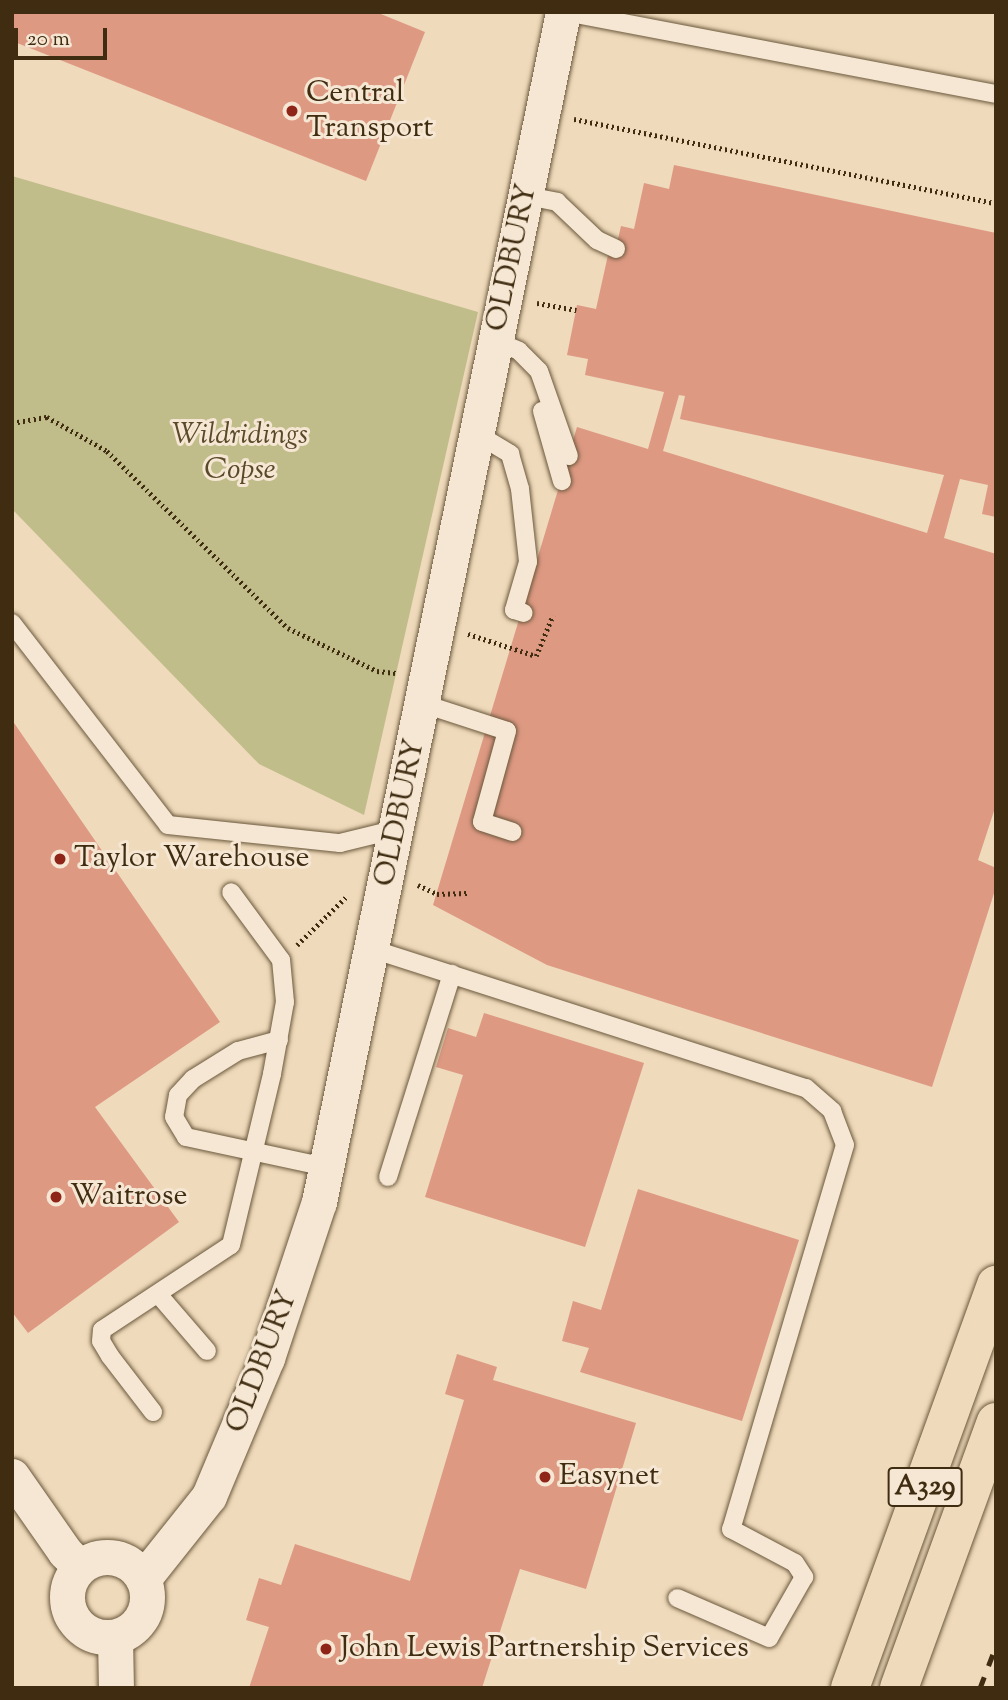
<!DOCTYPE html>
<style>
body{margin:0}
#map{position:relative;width:1008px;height:1700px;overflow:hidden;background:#efdabb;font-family:"Sorts Mill Goudy",serif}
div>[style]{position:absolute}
.green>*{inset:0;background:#c1bd8b}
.building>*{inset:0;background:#de9983}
.path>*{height:4.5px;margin-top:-2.25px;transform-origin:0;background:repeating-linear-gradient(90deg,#3f2c11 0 2px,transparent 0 5.5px)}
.roads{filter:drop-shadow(0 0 2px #6b583c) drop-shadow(0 0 2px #6b583c)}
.lane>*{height:18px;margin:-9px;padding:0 9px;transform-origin:9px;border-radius:9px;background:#f5e7d3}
.street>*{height:35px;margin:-17.5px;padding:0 17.5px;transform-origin:17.5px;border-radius:17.5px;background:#f5e7d3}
.street>.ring{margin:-17.5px;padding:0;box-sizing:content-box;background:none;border:35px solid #f5e7d3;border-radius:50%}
.highway>*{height:38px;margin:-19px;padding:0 19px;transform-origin:19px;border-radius:19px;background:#efdabb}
.rail>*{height:5px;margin-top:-2.5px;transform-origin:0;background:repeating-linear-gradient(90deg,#3f2c11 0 12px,transparent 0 24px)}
.dots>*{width:19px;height:19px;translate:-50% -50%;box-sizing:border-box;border:4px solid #f5e7d3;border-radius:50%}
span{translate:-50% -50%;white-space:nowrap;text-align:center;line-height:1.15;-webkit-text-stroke:6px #f5e7d3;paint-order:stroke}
.shield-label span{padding:2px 5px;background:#f5e7d3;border:2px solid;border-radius:5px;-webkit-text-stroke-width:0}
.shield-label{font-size:28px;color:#3f2c11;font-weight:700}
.poi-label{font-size:30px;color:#3f2c11}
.left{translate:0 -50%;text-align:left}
.street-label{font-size:30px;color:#3f2c11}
.park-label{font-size:30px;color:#594929;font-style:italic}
.frame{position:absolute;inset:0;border:14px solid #3f2c11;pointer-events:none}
.scale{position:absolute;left:14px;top:28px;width:93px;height:32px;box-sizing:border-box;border:4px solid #3f2c11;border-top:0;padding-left:9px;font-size:21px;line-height:24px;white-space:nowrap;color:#3f2c11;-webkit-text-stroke:5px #f5e7d3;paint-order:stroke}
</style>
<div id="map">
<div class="green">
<div style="clip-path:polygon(12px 176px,478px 312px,364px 815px,259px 764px,12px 509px)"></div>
</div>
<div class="building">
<div style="clip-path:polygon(12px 12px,376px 12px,425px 32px,366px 181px,12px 41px)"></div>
<div style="clip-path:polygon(evenodd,674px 165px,996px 233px,996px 517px,982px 514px,988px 485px,960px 479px,944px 538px,996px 554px,996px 805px,978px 860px,996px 868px,996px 887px,932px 1087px,547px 965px,433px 905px,577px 427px,648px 449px,664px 392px,585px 375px,588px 359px,567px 355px,577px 305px,596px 309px,608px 255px,614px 256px,621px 226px,634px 229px,644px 183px,669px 189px,674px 165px,679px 395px,685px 396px,680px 419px,944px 475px,927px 533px,663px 451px,679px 395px)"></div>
<div style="clip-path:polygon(12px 720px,220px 1022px,95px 1107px,179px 1222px,28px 1333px,12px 1312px)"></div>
<div style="clip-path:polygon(484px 1013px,644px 1063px,585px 1247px,425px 1197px,463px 1075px,436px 1067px,448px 1028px,476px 1037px)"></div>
<div style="clip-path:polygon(638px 1189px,799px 1240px,742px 1421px,580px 1372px,589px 1348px,562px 1341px,573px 1301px,601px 1310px)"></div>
<div style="clip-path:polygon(457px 1354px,497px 1367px,493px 1380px,636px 1423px,586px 1589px,520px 1569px,482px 1688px,249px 1688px,269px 1627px,246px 1620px,259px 1578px,281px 1585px,295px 1544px,410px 1581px,464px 1400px,445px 1394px)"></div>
</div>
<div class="path">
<div style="left:574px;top:119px;width:430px;rotate:11.3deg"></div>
<div style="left:537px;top:303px;width:40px;rotate:10deg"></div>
<div style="left:12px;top:423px;width:36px;rotate:-10deg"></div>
<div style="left:47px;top:417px;width:69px;rotate:29.5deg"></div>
<div style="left:107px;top:451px;width:253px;rotate:44.4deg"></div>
<div style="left:288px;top:628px;width:99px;rotate:25.8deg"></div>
<div style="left:377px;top:671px;width:19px;rotate:6deg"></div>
<div style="left:468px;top:634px;width:71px;rotate:17.9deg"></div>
<div style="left:536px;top:656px;width:44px;rotate:-67.5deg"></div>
<div style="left:418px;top:885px;width:21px;rotate:25deg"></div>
<div style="left:437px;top:894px;width:30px;rotate:-2deg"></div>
<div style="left:297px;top:945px;width:71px;rotate:-44.4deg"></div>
</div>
<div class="roads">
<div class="lane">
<div style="left:566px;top:12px;width:438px;rotate:10.8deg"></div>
<div style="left:527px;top:196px;width:31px;rotate:11deg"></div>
<div style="left:557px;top:202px;width:55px;rotate:43.5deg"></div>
<div style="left:597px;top:240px;width:21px;rotate:25deg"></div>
<div style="left:496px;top:341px;width:25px;rotate:23deg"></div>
<div style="left:519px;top:351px;width:28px;rotate:45deg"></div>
<div style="left:539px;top:371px;width:90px;rotate:70.6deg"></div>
<div style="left:542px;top:411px;width:73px;rotate:74.1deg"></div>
<div style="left:477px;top:434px;width:39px;rotate:31deg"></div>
<div style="left:510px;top:454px;width:36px;rotate:74deg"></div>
<div style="left:520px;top:489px;width:73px;rotate:83.7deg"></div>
<div style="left:528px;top:562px;width:50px;rotate:106.3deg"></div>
<div style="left:514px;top:610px;width:10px;rotate:17deg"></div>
<div style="left:12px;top:623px;width:255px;rotate:52.3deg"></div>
<div style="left:168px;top:825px;width:173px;rotate:6deg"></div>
<div style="left:340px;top:843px;width:59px;rotate:-13.8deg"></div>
<div style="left:424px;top:704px;width:87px;rotate:18deg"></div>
<div style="left:507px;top:731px;width:94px;rotate:105.4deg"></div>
<div style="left:482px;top:822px;width:32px;rotate:18deg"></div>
<div style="left:372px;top:949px;width:456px;rotate:17.8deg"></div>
<div style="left:806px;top:1088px;width:35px;rotate:41deg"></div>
<div style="left:832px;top:1111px;width:36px;rotate:69deg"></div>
<div style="left:845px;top:1145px;width:401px;rotate:106.5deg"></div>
<div style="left:731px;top:1529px;width:72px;rotate:28deg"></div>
<div style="left:795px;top:1563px;width:17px;rotate:57deg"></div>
<div style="left:804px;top:1577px;width:70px;rotate:119.8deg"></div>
<div style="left:769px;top:1638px;width:100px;rotate:-156.5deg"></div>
<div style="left:279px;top:1040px;width:42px;rotate:165deg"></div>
<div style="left:238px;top:1051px;width:53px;rotate:148.1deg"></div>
<div style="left:193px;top:1079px;width:22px;rotate:133deg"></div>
<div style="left:178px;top:1095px;width:22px;rotate:100deg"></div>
<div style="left:174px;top:1117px;width:23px;rotate:59deg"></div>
<div style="left:186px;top:1137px;width:143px;rotate:12.1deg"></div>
<div style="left:388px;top:1177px;width:213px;rotate:-72.5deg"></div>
<div style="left:158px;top:1294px;width:75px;rotate:49.3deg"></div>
<div style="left:153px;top:1412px;width:71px;rotate:-127.5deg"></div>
<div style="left:110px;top:1356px;width:17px;rotate:-121deg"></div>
<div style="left:101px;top:1341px;width:11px;rotate:-85deg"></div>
<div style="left:102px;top:1330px;width:154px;rotate:-33.4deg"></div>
<div style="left:231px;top:1245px;width:176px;rotate:-76.5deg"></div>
<div style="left:272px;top:1074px;width:73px;rotate:-79.8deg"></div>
<div style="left:285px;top:1002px;width:42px;rotate:-95.4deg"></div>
<div style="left:281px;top:960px;width:84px;rotate:-126.3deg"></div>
</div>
<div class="street">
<div style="left:12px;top:1476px;width:93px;rotate:55.1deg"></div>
<div style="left:65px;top:1552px;width:21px;rotate:45deg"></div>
<div class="ring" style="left:67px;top:1557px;width:45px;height:45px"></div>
<div style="left:143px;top:1579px;width:106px;rotate:-51.5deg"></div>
<div style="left:209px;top:1496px;width:150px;rotate:-67.2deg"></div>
<div style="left:267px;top:1358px;width:164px;rotate:-71.6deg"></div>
<div style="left:319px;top:1202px;width:1215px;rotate:-78.41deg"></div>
<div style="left:115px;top:1637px;width:51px;rotate:88.9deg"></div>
</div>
<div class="highway">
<div style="left:850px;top:1688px;width:429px;rotate:-70.1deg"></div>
<div style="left:899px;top:1688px;width:283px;rotate:-70deg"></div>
</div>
</div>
<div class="rail">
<div style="left:980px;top:1688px;width:45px;rotate:-69.1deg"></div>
</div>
<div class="dots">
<div style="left:292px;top:111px;background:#8f2418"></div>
<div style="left:60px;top:859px;background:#8f2418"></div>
<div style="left:56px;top:1197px;background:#8f2418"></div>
<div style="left:545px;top:1477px;background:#8f2418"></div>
<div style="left:326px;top:1649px;background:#8f2418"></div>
</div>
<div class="shield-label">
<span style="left:925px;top:1487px">A329</span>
</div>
<div class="poi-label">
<span class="left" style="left:306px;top:111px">Central<br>Transport</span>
<span class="left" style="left:74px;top:859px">Taylor Warehouse</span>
<span class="left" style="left:70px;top:1197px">Waitrose</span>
<span class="left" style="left:559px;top:1477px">Easynet</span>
<span class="left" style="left:340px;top:1649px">John Lewis Partnership Services</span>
</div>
<div class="street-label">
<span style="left:513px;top:258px;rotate:-78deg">OLDBURY</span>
<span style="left:401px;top:813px;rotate:-78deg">OLDBURY</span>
<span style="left:263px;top:1362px;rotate:-69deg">OLDBURY</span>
</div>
<div class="park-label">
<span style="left:240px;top:453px">Wildridings<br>Copse</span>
</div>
<div class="frame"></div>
<div class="scale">20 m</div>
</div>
